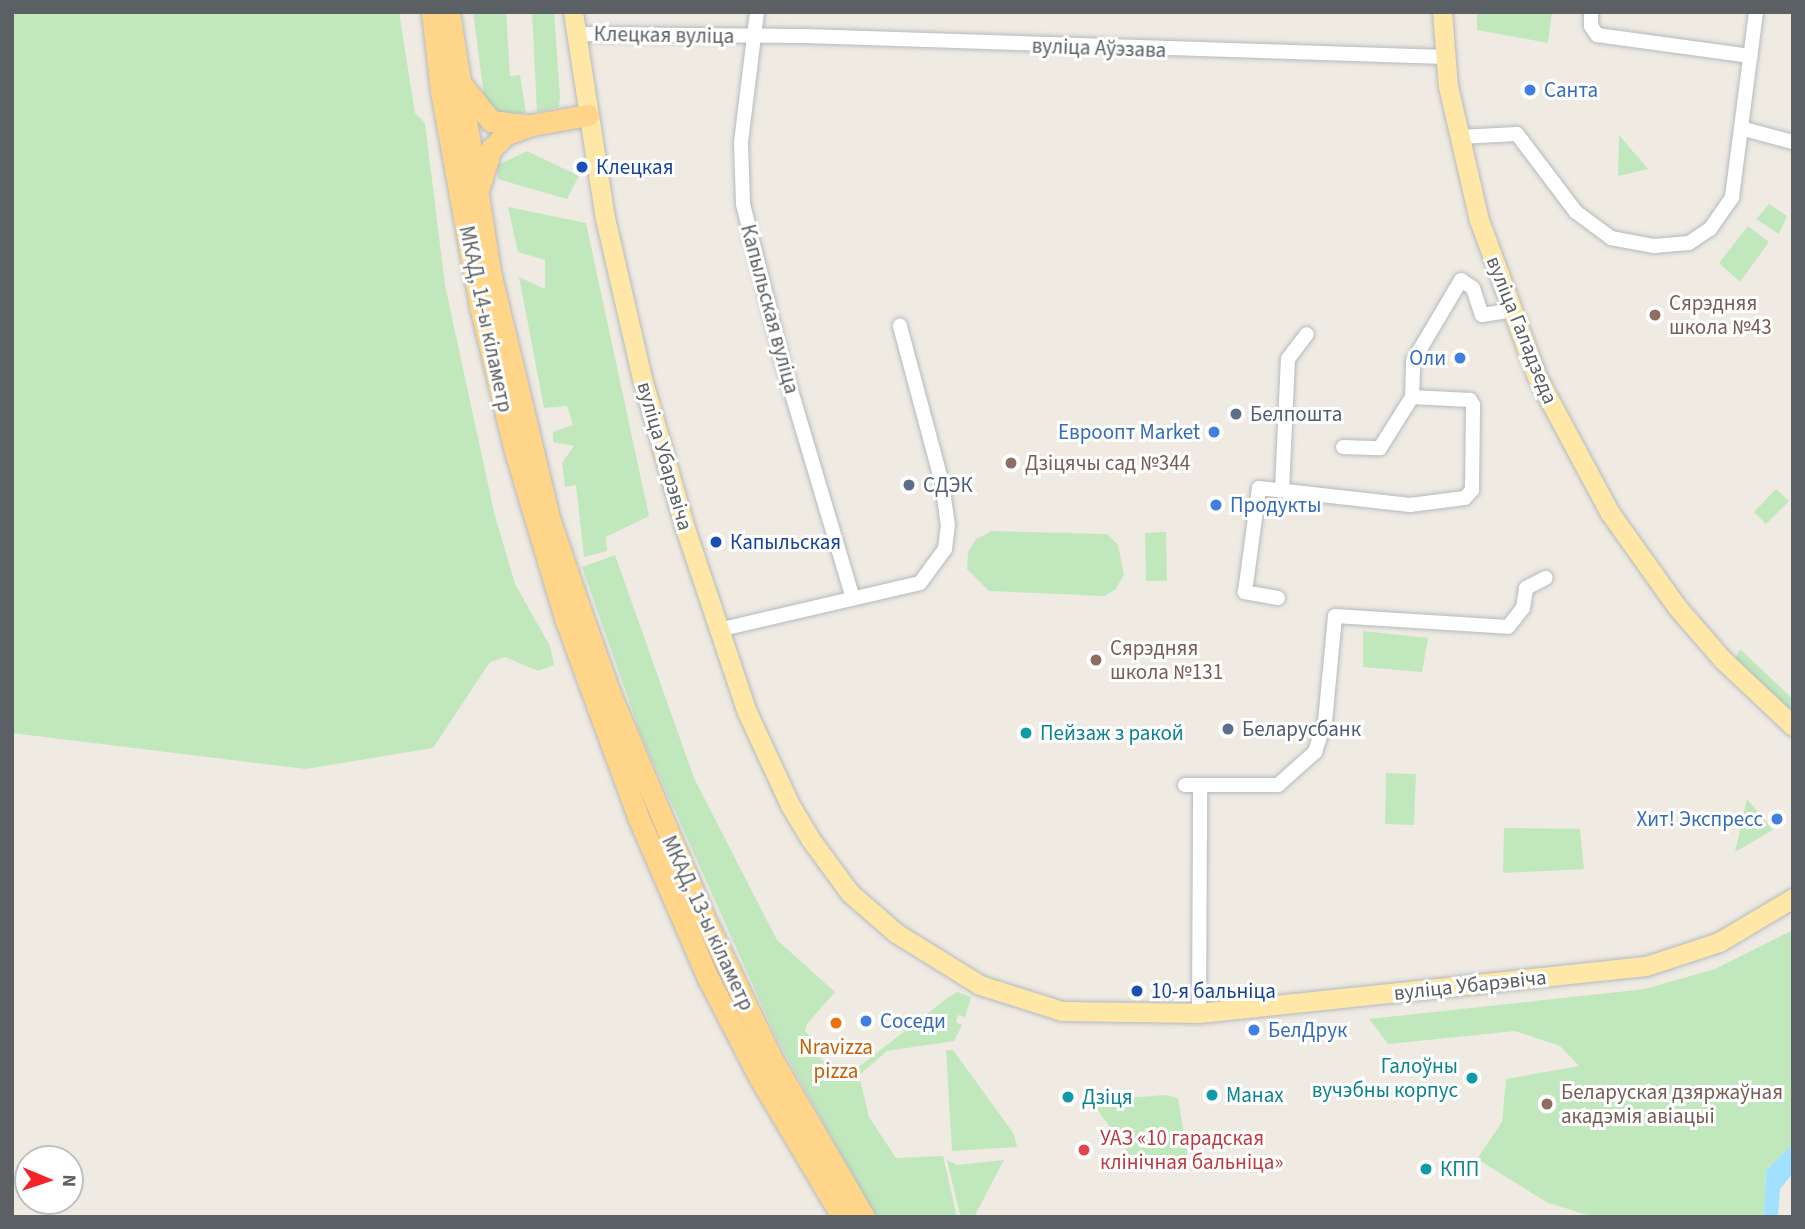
<!DOCTYPE html>
<meta charset="utf-8">
<style>
body{margin:0}
#map{position:relative;width:1805px;height:1229px;overflow:hidden;background:#efebe3;font-family:"Source Sans 3",sans-serif}
div>[style]{position:absolute}
.green>*{inset:0;background:#c1e8bd}
.water>*{inset:0;background:#a2e0ff}
.roads{filter:drop-shadow(0 0 2px #b5babe) drop-shadow(0 0 2px #b5babe)}
.minor>*{height:14px;margin:-7px;padding:0 7px;transform-origin:7px;border-radius:7px;background:#fff}
.major>*{height:19px;margin:-9.5px;padding:0 9.5px;transform-origin:9.5px;border-radius:9.5px;background:#ffe8a7}
.highway>*{height:21px;margin:-10.5px;padding:0 10.5px;transform-origin:10.5px;border-radius:10.5px;background:#ffd589}
.dots>*{width:19px;height:19px;translate:-50% -50%;box-sizing:border-box;border:4px solid #fff;border-radius:50%}
span{translate:-50% -50%;white-space:nowrap;text-align:center;line-height:1.15;-webkit-text-stroke:6px #fff;paint-order:stroke}
.street-label{font-size:21px;color:#5b6064}
.shop-label{font-size:21px;color:#366cbe}
.left{translate:0 -50%;text-align:left}
.right{translate:-100% -50%;text-align:right}
.transit-label{font-size:21px;color:#164399}
.education-label{font-size:21px;color:#785e54}
.service-label{font-size:21px;color:#4e5e75}
.culture-label{font-size:21px;color:#0d838f}
.food-label{font-size:21px;color:#c56008}
.health-label{font-size:21px;color:#be3a42}
.frame{position:absolute;inset:0;border:14px solid #5b6064;pointer-events:none}
.north{position:absolute;left:14px;top:1145px;width:70px;height:70px;box-sizing:border-box;background:#fff;border:2px solid #bdbfc1;border-radius:50%;rotate:92deg;font-size:19px;font-weight:700;line-height:28px;text-align:center;color:#5b6064}
.north::after{content:'';display:block;margin:auto;width:24px;height:32px;background:#f42328;clip-path:polygon(50% 0,100% 100%,50% 72%,0 100%)}
</style>
<div id="map">
<div class="green">
<div style="clip-path:polygon(12px 12px,399px 12px,415px 113px,425px 123px,445px 285px,494px 512px,515px 584px,550px 646px,554px 665px,538px 671px,505px 657px,490px 662px,433px 748px,306px 769px,12px 733px)"></div>
<div style="clip-path:polygon(473px 12px,506px 12px,510px 76px,520px 75px,526px 113px,500px 116px,484px 96px)"></div>
<div style="clip-path:polygon(532px 12px,554px 12px,560px 96px,559px 107px,537px 112px)"></div>
<div style="clip-path:polygon(1477px 12px,1552px 12px,1548px 43px,1477px 30px)"></div>
<div style="clip-path:polygon(1619px 135px,1648px 169px,1618px 176px)"></div>
<div style="clip-path:polygon(527px 151px,579px 176px,567px 199px,498px 179px,498px 165px)"></div>
<div style="clip-path:polygon(1769px 204px,1787px 216px,1779px 234px,1756px 219px)"></div>
<div style="clip-path:polygon(508px 207px,586px 223px,649px 516px,606px 537px,607px 551px,584px 557px,576px 485px,565px 487px,562px 463px,574px 446px,553px 442px,553px 432px,573px 425px,567px 406px,544px 408px,519px 277px,545px 289px,545px 260px,518px 252px)"></div>
<div style="clip-path:polygon(1748px 226px,1769px 242px,1740px 282px,1719px 263px)"></div>
<div style="clip-path:polygon(1776px 489px,1789px 501px,1766px 524px,1754px 512px)"></div>
<div style="clip-path:polygon(992px 531px,1107px 534px,1118px 545px,1124px 575px,1115px 590px,1104px 596px,989px 591px,967px 569px,968px 552px,976px 539px)"></div>
<div style="clip-path:polygon(1166px 532px,1167px 581px,1146px 581px,1145px 533px)"></div>
<div style="clip-path:polygon(615px 555px,694px 778px,777px 940px,835px 992px,807px 1024px,805px 1031px,823px 1049px,817px 1055px,843px 1079px,946px 999px,957px 992px,971px 997px,965px 1017px,958px 1015px,956px 1022px,962px 1025px,954px 1041px,887px 1051px,859px 1075px,869px 1117px,896px 1158px,943px 1156px,957px 1217px,876px 1217px,777px 1039px,641px 735px,582px 567px)"></div>
<div style="clip-path:polygon(1363px 631px,1428px 638px,1422px 672px,1363px 667px)"></div>
<div style="clip-path:polygon(1740px 649px,1793px 699px,1793px 717px,1734px 661px)"></div>
<div style="clip-path:polygon(1386px 773px,1416px 774px,1414px 825px,1385px 824px)"></div>
<div style="clip-path:polygon(1747px 799px,1773px 830px,1735px 852px)"></div>
<div style="clip-path:polygon(1504px 828px,1580px 829px,1584px 869px,1503px 873px)"></div>
<div style="clip-path:polygon(1793px 930px,1793px 1144px,1766px 1170px,1764px 1217px,1594px 1217px,1548px 1203px,1477px 1159px,1502px 1122px,1506px 1079px,1579px 1066px,1560px 1046px,1515px 1031px,1388px 1044px,1369px 1019px,1645px 989px,1715px 969px)"></div>
<div style="clip-path:polygon(946px 1050px,953px 1050px,1014px 1134px,1017px 1147px,952px 1151px)"></div>
<div style="clip-path:polygon(1165px 1095px,1178px 1098px,1189px 1164px,1135px 1162px,1091px 1101px)"></div>
<div style="clip-path:polygon(947px 1160px,957px 1165px,1004px 1160px,974px 1217px,960px 1215px)"></div>
</div>
<div class="water">
<div style="clip-path:polygon(1793px 1144px,1793px 1173px,1780px 1189px,1778px 1217px,1764px 1217px,1766px 1170px)"></div>
</div>
<div class="roads">
<div class="minor">
<div style="left:757px;top:12px;width:132px;rotate:97deg"></div>
<div style="left:741px;top:143px;width:61px;rotate:88.1deg"></div>
<div style="left:743px;top:204px;width:168px;rotate:75.9deg"></div>
<div style="left:784px;top:367px;width:241px;rotate:73.4deg"></div>
<div style="left:1591px;top:12px;width:14px;rotate:90deg"></div>
<div style="left:1591px;top:26px;width:11px;rotate:56deg"></div>
<div style="left:1597px;top:35px;width:155px;rotate:7.8deg"></div>
<div style="left:575px;top:34px;width:230px;rotate:0.5deg"></div>
<div style="left:805px;top:36px;width:641px;rotate:1.88deg"></div>
<div style="left:1744px;top:129px;width:51px;rotate:14.9deg"></div>
<div style="left:1459px;top:137px;width:58px;rotate:-3deg"></div>
<div style="left:1517px;top:134px;width:98px;rotate:52.9deg"></div>
<div style="left:1576px;top:212px;width:44px;rotate:36.6deg"></div>
<div style="left:1611px;top:238px;width:44px;rotate:10.5deg"></div>
<div style="left:1654px;top:246px;width:35px;rotate:-5deg"></div>
<div style="left:1689px;top:243px;width:25px;rotate:-34deg"></div>
<div style="left:1710px;top:229px;width:39px;rotate:-55deg"></div>
<div style="left:1732px;top:197px;width:187px;rotate:-82.6deg"></div>
<div style="left:1343px;top:447px;width:37px;rotate:2deg"></div>
<div style="left:1380px;top:448px;width:60px;rotate:-57.9deg"></div>
<div style="left:1412px;top:397px;width:36px;rotate:-88deg"></div>
<div style="left:1413px;top:361px;width:94px;rotate:-59.3deg"></div>
<div style="left:1461px;top:280px;width:14px;rotate:34deg"></div>
<div style="left:1473px;top:288px;width:28px;rotate:72deg"></div>
<div style="left:1482px;top:315px;width:30px;rotate:-9deg"></div>
<div style="left:1282px;top:490px;width:131px;rotate:-87.4deg"></div>
<div style="left:1288px;top:359px;width:31px;rotate:-53deg"></div>
<div style="left:1278px;top:598px;width:34px;rotate:-170deg"></div>
<div style="left:1245px;top:592px;width:105px;rotate:-82.3deg"></div>
<div style="left:1259px;top:488px;width:152px;rotate:6.4deg"></div>
<div style="left:1410px;top:505px;width:55px;rotate:-7.3deg"></div>
<div style="left:1465px;top:498px;width:11px;rotate:-49deg"></div>
<div style="left:1472px;top:490px;width:85px;rotate:-89.3deg"></div>
<div style="left:1473px;top:405px;width:6px;rotate:-121deg"></div>
<div style="left:1470px;top:400px;width:58px;rotate:-177deg"></div>
<div style="left:718px;top:630px;width:207px;rotate:-13.1deg"></div>
<div style="left:920px;top:583px;width:42px;rotate:-53.7deg"></div>
<div style="left:945px;top:549px;width:23px;rotate:-83deg"></div>
<div style="left:948px;top:526px;width:43px;rotate:-97.9deg"></div>
<div style="left:942px;top:483px;width:163px;rotate:-105deg"></div>
<div style="left:1185px;top:785px;width:93px"></div>
<div style="left:1278px;top:785px;width:50px;rotate:-41.7deg"></div>
<div style="left:1315px;top:752px;width:32px;rotate:-72deg"></div>
<div style="left:1325px;top:722px;width:106px;rotate:-84.6deg"></div>
<div style="left:1335px;top:616px;width:173px;rotate:3.6deg"></div>
<div style="left:1508px;top:627px;width:24px;rotate:-52deg"></div>
<div style="left:1523px;top:608px;width:20px;rotate:-81deg"></div>
<div style="left:1526px;top:588px;width:22px;rotate:-27deg"></div>
<div style="left:1199px;top:1013px;width:228px;rotate:-89.7deg"></div>
</div>
<div class="major">
<div style="left:573px;top:12px;width:208px;rotate:81.2deg"></div>
<div style="left:605px;top:218px;width:164px;rotate:77deg"></div>
<div style="left:642px;top:378px;width:156px;rotate:74deg"></div>
<div style="left:685px;top:528px;width:194px;rotate:71.4deg"></div>
<div style="left:747px;top:712px;width:102px;rotate:65.2deg"></div>
<div style="left:790px;top:805px;width:41px;rotate:59deg"></div>
<div style="left:811px;top:840px;width:66px;rotate:53.7deg"></div>
<div style="left:850px;top:893px;width:61px;rotate:41deg"></div>
<div style="left:896px;top:933px;width:99px;rotate:31.8deg"></div>
<div style="left:980px;top:985px;width:86px;rotate:17.6deg"></div>
<div style="left:1062px;top:1011px;width:137px;rotate:0.8deg"></div>
<div style="left:1199px;top:1013px;width:449px;rotate:-6deg"></div>
<div style="left:1646px;top:966px;width:77px;rotate:-18.2deg"></div>
<div style="left:1719px;top:942px;width:86px;rotate:-30.7deg"></div>
<div style="left:1442px;top:12px;width:74px;rotate:85.4deg"></div>
<div style="left:1448px;top:86px;width:138px;rotate:77deg"></div>
<div style="left:1479px;top:220px;width:167px;rotate:69.7deg"></div>
<div style="left:1537px;top:377px;width:154px;rotate:61.8deg"></div>
<div style="left:1610px;top:513px;width:115px;rotate:54.5deg"></div>
<div style="left:1677px;top:607px;width:69px;rotate:49.1deg"></div>
<div style="left:1722px;top:659px;width:98px;rotate:43.3deg"></div>
</div>
<div class="highway">
<div style="left:432px;top:12px;width:80px;rotate:83.5deg"></div>
<div style="left:441px;top:91px;width:219px;rotate:79.7deg"></div>
<div style="left:480px;top:306px;width:146px;rotate:76.5deg"></div>
<div style="left:514px;top:448px;width:181px;rotate:73.3deg"></div>
<div style="left:566px;top:621px;width:209px;rotate:69.8deg"></div>
<div style="left:638px;top:817px;width:178px;rotate:66.5deg"></div>
<div style="left:709px;top:980px;width:109px;rotate:62.7deg"></div>
<div style="left:759px;top:1077px;width:163px;rotate:59.3deg"></div>
<div style="left:449px;top:12px;width:267px;rotate:81deg"></div>
<div style="left:491px;top:276px;width:252px;rotate:76.5deg"></div>
<div style="left:550px;top:521px;width:99px;rotate:71.2deg"></div>
<div style="left:582px;top:615px;width:81px;rotate:70.4deg"></div>
<div style="left:609px;top:691px;width:243px;rotate:67.2deg"></div>
<div style="left:703px;top:915px;width:157px;rotate:64.4deg"></div>
<div style="left:771px;top:1057px;width:185px;rotate:59.8deg"></div>
<div style="left:463px;top:86px;width:45px;rotate:51.3deg"></div>
<div style="left:491px;top:121px;width:34px;rotate:7deg"></div>
<div style="left:479px;top:188px;width:41px;rotate:-72.9deg"></div>
<div style="left:491px;top:149px;width:20px;rotate:-45deg"></div>
<div style="left:505px;top:135px;width:28px;rotate:-21deg"></div>
<div style="left:531px;top:125px;width:58px;rotate:-10deg"></div>
</div>
</div>
<div class="dots">
<div style="left:1530px;top:90px;background:#3f7fe0"></div>
<div style="left:582px;top:167px;background:#1a4fb4"></div>
<div style="left:1655px;top:315px;background:#8d6e63"></div>
<div style="left:1460px;top:358px;background:#3f7fe0"></div>
<div style="left:1236px;top:414px;background:#5c6f8a"></div>
<div style="left:1214px;top:432px;background:#3f7fe0"></div>
<div style="left:1011px;top:463px;background:#8d6e63"></div>
<div style="left:909px;top:485px;background:#5c6f8a"></div>
<div style="left:1216px;top:505px;background:#3f7fe0"></div>
<div style="left:716px;top:542px;background:#1a4fb4"></div>
<div style="left:1096px;top:660px;background:#8d6e63"></div>
<div style="left:1228px;top:729px;background:#5c6f8a"></div>
<div style="left:1026px;top:733px;background:#0f9aa8"></div>
<div style="left:1777px;top:819px;background:#3f7fe0"></div>
<div style="left:1137px;top:991px;background:#1a4fb4"></div>
<div style="left:866px;top:1021px;background:#3f7fe0"></div>
<div style="left:836px;top:1023px;background:#e8710a"></div>
<div style="left:1254px;top:1030px;background:#3f7fe0"></div>
<div style="left:1472px;top:1078px;background:#0f9aa8"></div>
<div style="left:1212px;top:1095px;background:#0f9aa8"></div>
<div style="left:1068px;top:1097px;background:#0f9aa8"></div>
<div style="left:1547px;top:1104px;background:#8d6e63"></div>
<div style="left:1084px;top:1150px;background:#e0444e"></div>
<div style="left:1426px;top:1169px;background:#0f9aa8"></div>
</div>
<div class="street-label">
<span style="left:664px;top:35px;rotate:1deg">Клецкая вуліца</span>
<span style="left:1099px;top:48px;rotate:2deg">вуліца Аўэзава</span>
<span style="left:770px;top:309px;rotate:75deg">Капыльская вуліца</span>
<span style="left:486px;top:319px;rotate:78deg">МКАД, 14-ы кіламетр</span>
<span style="left:1522px;top:330px;rotate:68deg">вуліца Галадзеда</span>
<span style="left:665px;top:456px;rotate:74deg">вуліца Убарэвіча</span>
<span style="left:708px;top:923px;rotate:65deg">МКАД, 13-ы кіламетр</span>
<span style="left:1470px;top:985px;rotate:-6deg">вуліца Убарэвіча</span>
</div>
<div class="shop-label">
<span class="left" style="left:1544px;top:90px">Санта</span>
<span class="right" style="left:1446px;top:358px">Оли</span>
<span class="right" style="left:1200px;top:432px">Евроопт Market</span>
<span class="left" style="left:1230px;top:505px">Продукты</span>
<span class="right" style="left:1763px;top:819px">Хит! Экспресс</span>
<span class="left" style="left:880px;top:1021px">Соседи</span>
<span class="left" style="left:1268px;top:1030px">БелДрук</span>
</div>
<div class="transit-label">
<span class="left" style="left:596px;top:167px">Клецкая</span>
<span class="left" style="left:730px;top:542px">Капыльская</span>
<span class="left" style="left:1151px;top:991px">10-я бальніца</span>
</div>
<div class="education-label">
<span class="left" style="left:1669px;top:315px">Сярэдняя<br>школа №43</span>
<span class="left" style="left:1025px;top:463px">Дзіцячы сад №344</span>
<span class="left" style="left:1110px;top:660px">Сярэдняя<br>школа №131</span>
<span class="left" style="left:1561px;top:1104px">Беларуская дзяржаўная<br>акадэмія авіацыі</span>
</div>
<div class="service-label">
<span class="left" style="left:1250px;top:414px">Белпошта</span>
<span class="left" style="left:923px;top:485px">СДЭК</span>
<span class="left" style="left:1242px;top:729px">Беларусбанк</span>
</div>
<div class="culture-label">
<span class="left" style="left:1040px;top:733px">Пейзаж з ракой</span>
<span class="right" style="left:1458px;top:1078px">Галоўны<br>вучэбны корпус</span>
<span class="left" style="left:1226px;top:1095px">Манах</span>
<span class="left" style="left:1082px;top:1097px">Дзіця</span>
<span class="left" style="left:1440px;top:1169px">КПП</span>
</div>
<div class="food-label">
<span style="left:836px;top:1059px">Nravizza<br>pizza</span>
</div>
<div class="health-label">
<span class="left" style="left:1100px;top:1150px">УАЗ «10 гарадская<br>клінічная бальніца»</span>
</div>
<div class="frame"></div>
<div class="north">N</div>
</div>
